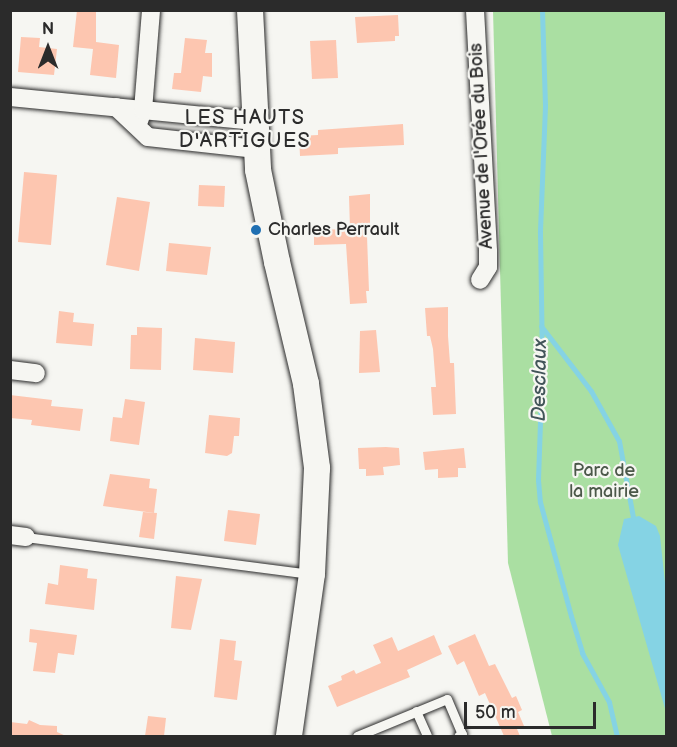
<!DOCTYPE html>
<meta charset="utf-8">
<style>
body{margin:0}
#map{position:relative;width:677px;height:747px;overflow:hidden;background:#f6f6f2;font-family:"Balsamiq Sans",sans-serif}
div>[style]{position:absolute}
.green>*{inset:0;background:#aadfa2}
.water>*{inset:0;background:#85d3e4}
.stream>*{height:5px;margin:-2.5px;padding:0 2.5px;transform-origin:2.5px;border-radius:2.5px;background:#85d3e4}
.building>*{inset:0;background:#fdc6b0}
.roads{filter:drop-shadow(0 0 2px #2b2b2b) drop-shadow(0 0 2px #2b2b2b)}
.lane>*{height:9px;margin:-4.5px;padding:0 4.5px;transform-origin:4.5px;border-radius:4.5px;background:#f6f6f2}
.street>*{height:18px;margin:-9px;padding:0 9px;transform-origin:9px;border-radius:9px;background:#f6f6f2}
.secondary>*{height:26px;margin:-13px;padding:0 13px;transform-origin:13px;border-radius:13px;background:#f6f6f2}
.dots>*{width:16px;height:16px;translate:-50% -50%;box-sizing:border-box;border:3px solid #f6f6f2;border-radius:50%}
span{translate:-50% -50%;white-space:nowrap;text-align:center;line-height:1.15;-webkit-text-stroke:4.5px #f6f6f2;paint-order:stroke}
.street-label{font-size:18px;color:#2b2b2b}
.poi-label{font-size:18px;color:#2b2b2b}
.left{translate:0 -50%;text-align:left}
.park-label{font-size:18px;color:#4b5849}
.neighbourhood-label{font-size:20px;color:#2b2b2b;letter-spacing:1.5px}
.water-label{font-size:20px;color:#425559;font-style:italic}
.frame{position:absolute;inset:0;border:12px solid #2b2b2b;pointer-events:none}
.north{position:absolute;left:18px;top:18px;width:60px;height:60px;-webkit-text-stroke:4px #f6f6f2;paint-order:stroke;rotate:0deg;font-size:16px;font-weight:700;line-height:24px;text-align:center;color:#2b2b2b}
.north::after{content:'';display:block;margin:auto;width:21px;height:27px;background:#2b2b2b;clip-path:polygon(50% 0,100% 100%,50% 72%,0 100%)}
.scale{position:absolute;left:464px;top:702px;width:132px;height:27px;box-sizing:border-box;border:3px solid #2b2b2b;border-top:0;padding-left:8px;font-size:18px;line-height:21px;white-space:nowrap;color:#2b2b2b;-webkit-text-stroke:4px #f6f6f2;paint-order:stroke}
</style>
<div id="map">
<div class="green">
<div style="clip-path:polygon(493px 11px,666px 11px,666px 736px,552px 736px,508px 563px)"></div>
</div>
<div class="water">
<div style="clip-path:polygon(639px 516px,656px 526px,660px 536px,666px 592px,666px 712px,618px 545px,624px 519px)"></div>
</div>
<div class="stream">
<div style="left:542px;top:10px;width:96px;rotate:88.2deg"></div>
<div style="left:545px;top:106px;width:127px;rotate:92.3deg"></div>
<div style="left:540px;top:233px;width:132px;rotate:89.1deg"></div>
<div style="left:542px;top:365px;width:115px;rotate:92deg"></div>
<div style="left:538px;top:480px;width:22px;rotate:85deg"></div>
<div style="left:540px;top:502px;width:118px;rotate:74.8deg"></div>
<div style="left:571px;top:616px;width:39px;rotate:73deg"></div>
<div style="left:582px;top:653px;width:56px;rotate:61.1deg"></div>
<div style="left:609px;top:702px;width:35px;rotate:77deg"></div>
<div style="left:541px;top:326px;width:82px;rotate:52.4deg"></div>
<div style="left:591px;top:391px;width:57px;rotate:60.8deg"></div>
<div style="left:619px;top:441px;width:77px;rotate:79.6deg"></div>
</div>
<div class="building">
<div style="clip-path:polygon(77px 10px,96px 10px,96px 42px,119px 45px,116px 78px,90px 75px,93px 49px,73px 47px)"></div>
<div style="clip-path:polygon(398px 15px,399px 36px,395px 36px,395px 41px,357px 43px,355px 17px)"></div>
<div style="clip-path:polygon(21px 37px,40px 38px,39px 47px,57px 49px,54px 75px,18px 72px)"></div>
<div style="clip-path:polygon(185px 38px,207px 40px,205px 53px,212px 53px,212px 77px,203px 76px,201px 92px,172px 89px,174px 73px,181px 73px)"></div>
<div style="clip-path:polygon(336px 40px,338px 78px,312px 79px,310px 41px)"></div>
<div style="clip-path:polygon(403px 124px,404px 145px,338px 148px,338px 154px,300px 156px,299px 136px,318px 135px,318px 130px)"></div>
<div style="clip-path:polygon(24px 172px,57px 175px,51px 245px,18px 242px)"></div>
<div style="clip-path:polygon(199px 185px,225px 186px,224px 207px,198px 206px)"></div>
<div style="clip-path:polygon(370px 194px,370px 223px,367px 236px,369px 291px,366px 291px,367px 303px,350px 304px,346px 244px,314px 245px,314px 230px,350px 229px,349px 196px)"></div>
<div style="clip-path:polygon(117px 197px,150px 202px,139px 271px,106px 265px)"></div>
<div style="clip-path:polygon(169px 243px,211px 247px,207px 275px,166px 271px)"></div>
<div style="clip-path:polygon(448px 307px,448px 336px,450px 363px,454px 363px,456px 414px,433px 415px,431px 387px,436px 387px,433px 349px,430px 336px,427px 336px,425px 308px)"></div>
<div style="clip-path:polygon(59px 311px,74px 313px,73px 322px,94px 324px,92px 346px,56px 343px)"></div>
<div style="clip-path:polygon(137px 327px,162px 328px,161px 370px,130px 369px,131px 335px,137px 335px)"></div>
<div style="clip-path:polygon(376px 330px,380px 372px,359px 373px,360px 331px)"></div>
<div style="clip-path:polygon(195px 338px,235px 342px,233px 373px,193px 370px)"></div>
<div style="clip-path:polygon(10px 395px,52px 400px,51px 406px,83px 409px,80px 431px,31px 425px,32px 420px,10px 418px)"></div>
<div style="clip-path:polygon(125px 399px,145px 402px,139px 445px,110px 441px,113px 417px,122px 418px)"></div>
<div style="clip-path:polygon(209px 415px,240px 418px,239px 436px,234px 436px,232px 453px,227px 456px,205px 453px)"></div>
<div style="clip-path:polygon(386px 447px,399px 448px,400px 465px,383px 467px,384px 475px,366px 476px,366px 469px,359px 469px,358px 448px)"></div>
<div style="clip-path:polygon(464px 448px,466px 468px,458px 468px,458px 477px,438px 478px,438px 469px,425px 470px,423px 452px)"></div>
<div style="clip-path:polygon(110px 474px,150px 479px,149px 488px,157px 489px,154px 513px,103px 506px)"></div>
<div style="clip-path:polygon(228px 510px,260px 514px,256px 545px,224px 541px)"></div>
<div style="clip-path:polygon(143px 512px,157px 513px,154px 539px,139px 537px)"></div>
<div style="clip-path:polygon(60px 565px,88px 569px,87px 578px,97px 579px,94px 610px,45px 604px,48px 583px,58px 585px)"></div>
<div style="clip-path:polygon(176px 576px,202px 579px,191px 630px,171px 628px)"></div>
<div style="clip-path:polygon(30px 629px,77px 635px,74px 655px,58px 653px,55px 673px,33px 671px,37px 643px,29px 642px)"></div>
<div style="clip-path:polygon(475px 634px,489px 666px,495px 664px,512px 698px,516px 696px,522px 710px,518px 712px,524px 726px,517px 729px,520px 736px,504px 736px,485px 693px,479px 696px,464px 661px,457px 665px,448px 646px)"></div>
<div style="clip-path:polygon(434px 635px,442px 654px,407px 670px,410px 677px,337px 707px,328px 686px,342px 680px,341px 676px,354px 670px,356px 674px,381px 663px,373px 645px,392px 637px,398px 651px)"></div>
<div style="clip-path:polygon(220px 639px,236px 641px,234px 660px,242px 661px,237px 700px,214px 697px)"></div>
<div style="clip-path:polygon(148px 716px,166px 718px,164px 736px,145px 736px)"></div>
<div style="clip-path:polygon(29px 720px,40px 725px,57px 726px,57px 732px,66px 736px,10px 736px,10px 722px,27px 724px)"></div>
</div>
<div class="roads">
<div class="lane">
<div style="left:26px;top:537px;width:288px;rotate:7.4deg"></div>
<div style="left:416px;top:711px;width:27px;rotate:66deg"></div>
<div style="left:357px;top:736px;width:97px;rotate:-22.3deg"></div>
<div style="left:447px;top:699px;width:38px;rotate:67deg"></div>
<div style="left:462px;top:734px;width:4px;rotate:153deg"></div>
</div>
<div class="street">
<div style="left:475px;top:10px;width:242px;rotate:86.9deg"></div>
<div style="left:488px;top:252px;width:15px;rotate:90deg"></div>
<div style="left:488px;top:267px;width:15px;rotate:122deg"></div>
<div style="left:10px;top:97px;width:246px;rotate:5.6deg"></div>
<div style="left:116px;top:107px;width:44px;rotate:43.2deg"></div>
<div style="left:148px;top:137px;width:109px;rotate:6.3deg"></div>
<div style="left:139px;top:121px;width:12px;rotate:-70deg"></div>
<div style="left:143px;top:110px;width:100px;rotate:-85.4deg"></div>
<div style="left:10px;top:370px;width:26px;rotate:7deg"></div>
<div style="left:10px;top:535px;width:16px;rotate:7deg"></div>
</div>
<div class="secondary">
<div style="left:250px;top:10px;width:160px;rotate:87.1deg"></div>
<div style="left:258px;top:170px;width:94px;rotate:78.3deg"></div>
<div style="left:277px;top:262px;width:125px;rotate:76.6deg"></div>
<div style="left:306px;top:384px;width:85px;rotate:82.5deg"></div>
<div style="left:317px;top:468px;width:106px;rotate:92.7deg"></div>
<div style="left:312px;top:574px;width:164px;rotate:98.1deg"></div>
</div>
</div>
<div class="dots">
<div style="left:256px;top:230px;background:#1f6fb2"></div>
</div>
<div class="street-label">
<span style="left:482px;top:146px;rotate:-93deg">Avenue de l'Orée du Bois</span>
</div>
<div class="poi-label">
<span class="left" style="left:268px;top:230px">Charles Perrault</span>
</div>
<div class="park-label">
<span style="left:604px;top:482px">Parc de<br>la mairie</span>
</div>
<div class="neighbourhood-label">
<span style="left:245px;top:130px">LES HAUTS<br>D'ARTIGUES</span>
</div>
<div class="water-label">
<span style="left:540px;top:380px;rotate:-89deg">Desclaux</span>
</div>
<div class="frame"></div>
<div class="north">N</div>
<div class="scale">50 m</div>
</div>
